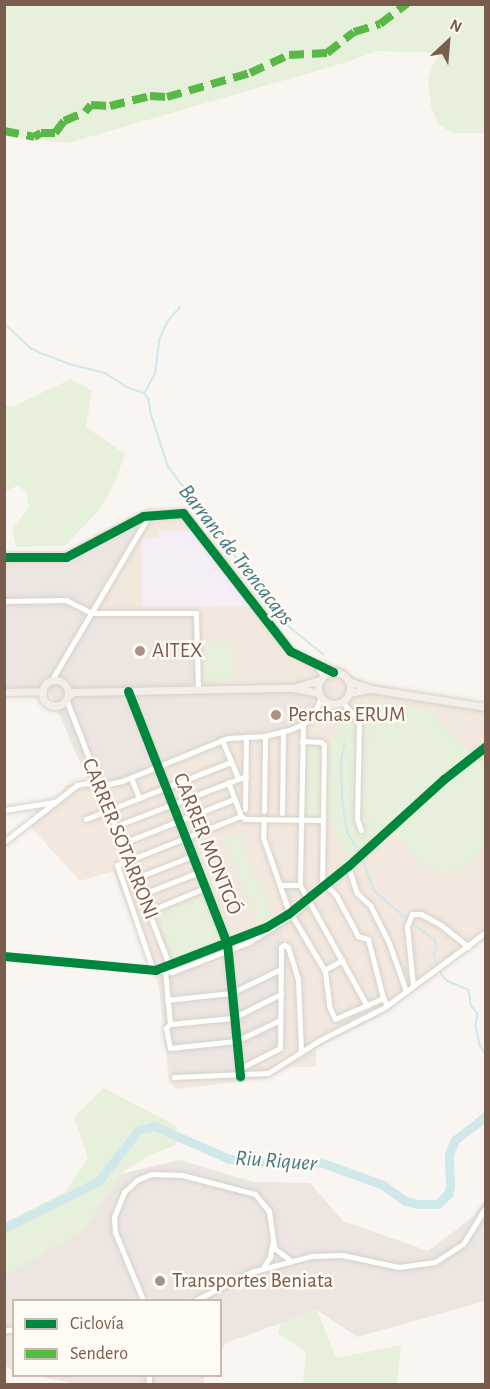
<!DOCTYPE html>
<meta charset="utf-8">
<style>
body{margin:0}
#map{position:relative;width:490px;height:1389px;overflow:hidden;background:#f9f5f0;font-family:"Alegreya Sans",sans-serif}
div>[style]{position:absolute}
.residential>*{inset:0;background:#f2e8de}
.industrial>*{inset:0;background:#ede5e0}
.education>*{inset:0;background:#f6eef6}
.green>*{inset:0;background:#e7f0db}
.stream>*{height:1.5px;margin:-0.75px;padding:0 0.75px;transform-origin:0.75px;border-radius:0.75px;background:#d0e8ea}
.river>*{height:9px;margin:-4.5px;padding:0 4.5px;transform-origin:4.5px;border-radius:4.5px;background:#d0e8ea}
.minor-tunnel>*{height:5px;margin-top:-2.5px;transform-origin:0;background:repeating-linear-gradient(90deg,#d9cfc7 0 5px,transparent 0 7.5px)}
.roads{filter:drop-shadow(0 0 2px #d7d1cb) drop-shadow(0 0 2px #d7d1cb)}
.minor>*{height:5px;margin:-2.5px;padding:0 2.5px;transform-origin:2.5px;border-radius:2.5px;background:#fefefd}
.major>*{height:7px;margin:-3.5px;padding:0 3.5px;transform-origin:3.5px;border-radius:3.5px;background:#f3eee8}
.major>.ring{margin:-3.5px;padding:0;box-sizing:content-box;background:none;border:7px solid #f3eee8;border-radius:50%}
.quiet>*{height:8px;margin-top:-4px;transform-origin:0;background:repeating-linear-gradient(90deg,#58b947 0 15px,transparent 0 23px)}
.cycleway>*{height:9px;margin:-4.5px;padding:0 4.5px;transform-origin:4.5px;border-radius:4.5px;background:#00873e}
.dots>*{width:16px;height:16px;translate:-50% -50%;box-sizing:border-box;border:3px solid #fffaf3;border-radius:50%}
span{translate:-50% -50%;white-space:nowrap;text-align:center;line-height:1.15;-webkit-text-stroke:5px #fffaf3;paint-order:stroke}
.poi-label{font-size:21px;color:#7a5c4d}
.left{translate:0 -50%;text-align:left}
.street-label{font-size:21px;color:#7a5c4d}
.water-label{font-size:22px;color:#437c86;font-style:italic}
.frame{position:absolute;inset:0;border:6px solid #7a5c4d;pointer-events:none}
.legend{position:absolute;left:12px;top:1299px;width:210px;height:78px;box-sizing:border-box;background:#fffaf3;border:2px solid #cabbb1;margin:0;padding:8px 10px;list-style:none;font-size:18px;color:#7a5c4d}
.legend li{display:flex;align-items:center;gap:12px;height:30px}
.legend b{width:30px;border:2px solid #cabbb1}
.north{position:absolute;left:418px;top:12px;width:60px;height:60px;-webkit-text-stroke:4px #fffaf3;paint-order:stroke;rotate:26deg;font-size:16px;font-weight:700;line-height:24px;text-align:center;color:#7a5c4d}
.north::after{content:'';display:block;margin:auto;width:21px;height:27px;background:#7a5c4d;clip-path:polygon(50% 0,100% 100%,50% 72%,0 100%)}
</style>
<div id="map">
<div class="residential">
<div style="clip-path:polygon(187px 507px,245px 579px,294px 648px,302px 654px,345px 669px,357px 681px,374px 688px,485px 704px,485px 937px,384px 1014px,316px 1048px,316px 1067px,291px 1067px,266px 1079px,176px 1089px,169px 1082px,159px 987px,113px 871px,80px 881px,29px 825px,56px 801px,66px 785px,88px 781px,335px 688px,198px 689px,91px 613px,154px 508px)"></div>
</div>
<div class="industrial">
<div style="clip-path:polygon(149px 507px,154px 508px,92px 612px,197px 611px,198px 689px,335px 687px,309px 721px,265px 737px,231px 738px,107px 785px,88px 781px,49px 690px,5px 690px,5px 551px,64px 551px)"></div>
<div style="clip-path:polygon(283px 927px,281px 1049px,237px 1072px,170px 1079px,161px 973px,225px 962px)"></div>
<div style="clip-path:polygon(180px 1160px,253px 1182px,310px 1183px,343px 1221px,428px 1251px,473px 1217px,485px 1199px,485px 1301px,357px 1337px,317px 1310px,226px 1343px,221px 1350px,220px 1300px,14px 1300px,13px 1370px,5px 1366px,4px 1276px,82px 1231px,120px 1174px)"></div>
<div style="clip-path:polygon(35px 1376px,205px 1376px,203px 1384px,78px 1384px)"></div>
</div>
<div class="education">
<div style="clip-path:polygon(195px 530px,251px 606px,142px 607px,141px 539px,159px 538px,159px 531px)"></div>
</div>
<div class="green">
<div style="clip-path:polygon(5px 4px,485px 5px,485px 133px,452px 133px,438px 124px,431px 106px,428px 81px,432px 66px,440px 53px,377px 51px,347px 62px,68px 143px,5px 136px)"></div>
<div style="clip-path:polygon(71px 379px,92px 391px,86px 427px,125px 454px,115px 482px,100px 509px,65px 546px,16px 547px,12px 528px,29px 508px,26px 491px,17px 486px,5px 491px,5px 406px,14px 406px)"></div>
<div style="clip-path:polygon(234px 641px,234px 681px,205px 681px,204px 642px)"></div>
<div style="clip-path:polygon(364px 701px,436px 711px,435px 719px,448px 729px,481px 765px,480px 758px,485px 754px,483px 844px,475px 860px,464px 869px,446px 874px,425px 866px,392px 832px,353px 868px,328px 818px,329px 744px,341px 723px)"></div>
<div style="clip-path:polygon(306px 743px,321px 746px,320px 817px,303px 815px)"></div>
<div style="clip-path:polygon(229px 834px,231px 839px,240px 836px,273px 918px,258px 927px,222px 837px)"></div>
<div style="clip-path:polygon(203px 892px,224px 941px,173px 963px,153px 913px)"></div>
<div style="clip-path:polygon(103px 1088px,177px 1126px,176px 1145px,152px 1154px,120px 1174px,82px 1231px,5px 1276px,5px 1223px,64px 1193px,88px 1158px,74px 1117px)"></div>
<div style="clip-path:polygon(317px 1310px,336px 1358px,401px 1345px,397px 1384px,305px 1384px,303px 1379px,306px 1352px,278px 1333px,281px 1323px)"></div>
</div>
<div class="stream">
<div style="left:4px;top:323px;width:37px;rotate:43deg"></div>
<div style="left:31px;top:348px;width:11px;rotate:27deg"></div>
<div style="left:41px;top:353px;width:30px;rotate:21deg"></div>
<div style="left:69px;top:364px;width:37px;rotate:14deg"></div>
<div style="left:105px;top:373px;width:28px;rotate:32deg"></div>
<div style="left:129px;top:388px;width:16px;rotate:18deg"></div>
<div style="left:144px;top:393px;width:8px;rotate:50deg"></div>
<div style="left:149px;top:399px;width:14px;rotate:82deg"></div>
<div style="left:151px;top:413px;width:56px;rotate:72.2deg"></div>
<div style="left:168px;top:466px;width:197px;rotate:53.2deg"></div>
<div style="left:286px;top:624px;width:48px;rotate:39deg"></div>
<div style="left:145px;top:392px;width:21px;rotate:-61deg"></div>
<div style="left:155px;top:374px;width:34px;rotate:-83deg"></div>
<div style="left:159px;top:340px;width:21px;rotate:-65deg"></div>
<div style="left:168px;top:321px;width:18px;rotate:-49deg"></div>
<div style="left:345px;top:744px;width:20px;rotate:101deg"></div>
<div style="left:341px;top:764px;width:39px;rotate:87deg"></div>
<div style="left:343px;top:803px;width:30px;rotate:81deg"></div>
<div style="left:348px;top:833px;width:23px;rotate:59deg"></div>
<div style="left:362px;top:857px;width:35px;rotate:70deg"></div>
<div style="left:374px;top:890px;width:44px;rotate:41.3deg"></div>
<div style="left:411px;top:922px;width:30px;rotate:37deg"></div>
<div style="left:435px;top:940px;width:7px;rotate:74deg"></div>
<div style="left:437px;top:947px;width:9px;rotate:111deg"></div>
<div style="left:434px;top:955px;width:22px;rotate:68deg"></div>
<div style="left:442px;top:975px;width:8px;rotate:45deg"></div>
<div style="left:448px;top:981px;width:23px;rotate:23deg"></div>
<div style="left:469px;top:990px;width:15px;rotate:82deg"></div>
<div style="left:471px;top:1005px;width:11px;rotate:52deg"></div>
<div style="left:478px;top:1014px;width:12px;rotate:99deg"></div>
<div style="left:476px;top:1026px;width:19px;rotate:78deg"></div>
<div style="left:480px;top:1045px;width:12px;rotate:59deg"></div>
</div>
<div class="river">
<div style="left:4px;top:1228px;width:106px;rotate:-26.3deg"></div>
<div style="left:99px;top:1181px;width:64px;rotate:-52.6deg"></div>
<div style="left:138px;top:1130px;width:16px;rotate:-14deg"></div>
<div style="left:154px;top:1126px;width:82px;rotate:23.7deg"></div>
<div style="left:229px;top:1159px;width:55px;rotate:6.2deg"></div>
<div style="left:284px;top:1165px;width:36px;rotate:-5deg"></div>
<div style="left:320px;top:1162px;width:67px;rotate:20.1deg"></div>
<div style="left:383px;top:1185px;width:27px;rotate:36deg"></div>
<div style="left:405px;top:1201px;width:13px;rotate:13deg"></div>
<div style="left:418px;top:1204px;width:20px"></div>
<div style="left:438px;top:1204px;width:14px;rotate:-45deg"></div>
<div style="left:448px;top:1194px;width:7px;rotate:-74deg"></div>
<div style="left:450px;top:1187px;width:33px;rotate:-92deg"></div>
<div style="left:449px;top:1154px;width:15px;rotate:-67deg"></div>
<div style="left:455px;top:1140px;width:39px;rotate:-38deg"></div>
</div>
<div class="minor-tunnel">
<div style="left:375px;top:842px;width:133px;rotate:-41.3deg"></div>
<div style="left:307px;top:902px;width:28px;rotate:-42deg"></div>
</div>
<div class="roads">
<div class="minor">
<div style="left:4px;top:557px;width:62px"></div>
<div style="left:66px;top:557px;width:87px;rotate:-28deg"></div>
<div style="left:143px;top:516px;width:40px;rotate:-4.3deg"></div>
<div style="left:183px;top:513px;width:175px;rotate:52.2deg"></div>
<div style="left:290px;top:651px;width:48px;rotate:26deg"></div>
<div style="left:4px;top:601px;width:62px;rotate:-0.9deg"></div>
<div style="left:66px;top:600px;width:28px;rotate:27deg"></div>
<div style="left:91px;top:613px;width:105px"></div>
<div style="left:196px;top:613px;width:76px;rotate:88.5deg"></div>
<div style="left:316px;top:665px;width:12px;rotate:55deg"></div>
<div style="left:51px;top:681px;width:193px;rotate:-59.4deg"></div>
<div style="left:128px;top:691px;width:271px;rotate:68.6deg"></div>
<div style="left:227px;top:943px;width:134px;rotate:84.4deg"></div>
<div style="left:66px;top:699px;width:293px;rotate:68.8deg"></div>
<div style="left:342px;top:702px;width:19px;rotate:47deg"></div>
<div style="left:355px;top:716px;width:10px;rotate:66deg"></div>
<div style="left:359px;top:725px;width:94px;rotate:91.2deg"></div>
<div style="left:357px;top:819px;width:12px;rotate:70deg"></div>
<div style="left:315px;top:712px;width:16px;rotate:-68deg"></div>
<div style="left:303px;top:724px;width:161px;rotate:91.1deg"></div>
<div style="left:300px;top:885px;width:138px;rotate:61deg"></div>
<div style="left:222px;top:740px;width:41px;rotate:67.2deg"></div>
<div style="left:302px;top:741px;width:19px;rotate:3deg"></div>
<div style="left:321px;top:742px;width:4px;rotate:45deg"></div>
<div style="left:324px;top:745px;width:135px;rotate:90.8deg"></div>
<div style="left:322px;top:880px;width:21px;rotate:47deg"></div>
<div style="left:336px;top:895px;width:47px;rotate:61.8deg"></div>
<div style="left:358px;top:936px;width:10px;rotate:17deg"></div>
<div style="left:368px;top:939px;width:61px;rotate:75.7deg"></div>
<div style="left:383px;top:998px;width:8px;rotate:60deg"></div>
<div style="left:475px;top:754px;width:14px;rotate:-36deg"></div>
<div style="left:131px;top:778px;width:22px;rotate:68deg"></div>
<div style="left:228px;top:782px;width:36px;rotate:69deg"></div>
<div style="left:245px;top:809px;width:72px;rotate:-89.2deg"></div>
<div style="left:4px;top:810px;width:51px;rotate:-9.1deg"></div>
<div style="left:264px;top:811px;width:75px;rotate:-89.2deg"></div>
<div style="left:282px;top:813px;width:82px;rotate:-89.3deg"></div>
<div style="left:86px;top:819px;width:156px;rotate:-21.5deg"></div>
<div style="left:264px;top:819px;width:18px;rotate:93deg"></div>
<div style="left:263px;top:837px;width:76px;rotate:70.9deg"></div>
<div style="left:288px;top:909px;width:72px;rotate:59.2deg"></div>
<div style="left:325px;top:971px;width:35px;rotate:83deg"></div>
<div style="left:329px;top:1006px;width:14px;rotate:65deg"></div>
<div style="left:335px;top:1019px;width:52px;rotate:-23.6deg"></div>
<div style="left:116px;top:826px;width:139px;rotate:-21deg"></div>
<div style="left:4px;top:842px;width:93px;rotate:-38deg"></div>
<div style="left:77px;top:785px;width:10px;rotate:-11deg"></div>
<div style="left:87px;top:783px;width:12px;rotate:14deg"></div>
<div style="left:99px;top:786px;width:24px;rotate:-12deg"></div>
<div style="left:122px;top:781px;width:114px;rotate:-22.1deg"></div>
<div style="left:228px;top:738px;width:37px;rotate:-3deg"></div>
<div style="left:265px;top:736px;width:25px;rotate:-14deg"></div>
<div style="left:289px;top:730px;width:15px;rotate:-23deg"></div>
<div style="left:303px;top:724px;width:35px;rotate:-35deg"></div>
<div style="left:123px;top:843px;width:119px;rotate:-21.6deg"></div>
<div style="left:348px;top:866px;width:28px;rotate:72deg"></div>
<div style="left:357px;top:893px;width:18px;rotate:43deg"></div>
<div style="left:370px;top:905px;width:42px;rotate:63.4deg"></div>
<div style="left:389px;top:943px;width:51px;rotate:70.5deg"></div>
<div style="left:136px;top:878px;width:60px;rotate:-21.4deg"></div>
<div style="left:330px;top:882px;width:60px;rotate:-41.6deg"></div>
<div style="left:280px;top:885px;width:20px"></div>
<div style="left:143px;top:894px;width:60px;rotate:-21.4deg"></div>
<div style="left:149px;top:911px;width:61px;rotate:-22.3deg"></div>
<div style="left:153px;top:970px;width:111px;rotate:-108.9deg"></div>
<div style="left:117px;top:865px;width:133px;rotate:-21.6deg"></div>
<div style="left:241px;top:816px;width:5px;rotate:37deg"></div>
<div style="left:245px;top:819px;width:77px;rotate:0.7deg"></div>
<div style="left:155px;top:970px;width:17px;rotate:7deg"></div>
<div style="left:172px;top:972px;width:83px;rotate:-21.3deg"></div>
<div style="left:249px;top:942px;width:51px;rotate:-32.1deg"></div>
<div style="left:292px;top:915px;width:20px;rotate:-41deg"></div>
<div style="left:324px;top:970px;width:21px;rotate:-28deg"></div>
<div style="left:165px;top:971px;width:53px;rotate:84.6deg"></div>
<div style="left:170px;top:1024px;width:6px;rotate:135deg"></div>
<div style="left:166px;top:1028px;width:20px;rotate:79deg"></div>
<div style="left:170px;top:1048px;width:66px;rotate:-6.1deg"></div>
<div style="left:236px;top:1041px;width:49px;rotate:-25.5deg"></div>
<div style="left:413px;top:986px;width:60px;rotate:-95.7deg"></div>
<div style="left:407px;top:926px;width:13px;rotate:-67deg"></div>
<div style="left:412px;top:914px;width:9px"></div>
<div style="left:421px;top:914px;width:23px;rotate:29deg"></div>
<div style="left:441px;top:925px;width:35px;rotate:39deg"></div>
<div style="left:167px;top:1000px;width:64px;rotate:-6.2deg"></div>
<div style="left:231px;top:993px;width:55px;rotate:-25.6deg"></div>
<div style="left:170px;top:1024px;width:63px;rotate:-5.4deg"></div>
<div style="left:233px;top:1018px;width:54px;rotate:-26.6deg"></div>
<div style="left:239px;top:1069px;width:46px;rotate:-27.1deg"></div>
<div style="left:280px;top:1048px;width:101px;rotate:-89.4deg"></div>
<div style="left:281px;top:947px;width:4px;rotate:-34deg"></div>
<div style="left:284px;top:945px;width:4px;rotate:27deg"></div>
<div style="left:288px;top:947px;width:34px;rotate:73deg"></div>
<div style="left:298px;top:979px;width:73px;rotate:87.6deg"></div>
<div style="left:174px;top:1077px;width:94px;rotate:-2.4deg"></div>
<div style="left:268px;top:1073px;width:62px;rotate:-32.4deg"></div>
<div style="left:320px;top:1040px;width:73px;rotate:-26.9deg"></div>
<div style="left:385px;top:1007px;width:126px;rotate:-36.6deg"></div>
<div style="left:264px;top:1266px;width:11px;rotate:-56deg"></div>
<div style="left:270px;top:1257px;width:13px;rotate:-81deg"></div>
<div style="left:143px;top:1300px;width:74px;rotate:-112.4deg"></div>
<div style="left:115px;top:1232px;width:15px;rotate:-94deg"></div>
<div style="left:114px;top:1217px;width:27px;rotate:-68deg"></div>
<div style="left:124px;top:1192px;width:18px;rotate:-43deg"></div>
<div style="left:137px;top:1180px;width:15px;rotate:-23deg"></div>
<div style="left:151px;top:1174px;width:31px;rotate:2deg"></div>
<div style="left:182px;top:1175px;width:75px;rotate:14.6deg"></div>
<div style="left:255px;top:1194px;width:22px;rotate:51deg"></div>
<div style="left:269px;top:1211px;width:37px;rotate:82deg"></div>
<div style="left:274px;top:1248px;width:20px;rotate:37deg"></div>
<div style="left:196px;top:1300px;width:62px;rotate:-27deg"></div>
<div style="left:251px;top:1272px;width:62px;rotate:-14.9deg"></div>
<div style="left:311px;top:1256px;width:31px;rotate:-2deg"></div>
<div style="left:342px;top:1255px;width:58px;rotate:11.9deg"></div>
<div style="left:399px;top:1267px;width:36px;rotate:-8deg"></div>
<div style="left:435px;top:1262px;width:33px;rotate:-33deg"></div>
<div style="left:463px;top:1244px;width:44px;rotate:-58.1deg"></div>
<div style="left:4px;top:1330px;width:10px"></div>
<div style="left:149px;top:1384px;width:8px;rotate:-90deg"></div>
</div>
<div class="major">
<div class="ring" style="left:318px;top:672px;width:25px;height:25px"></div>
<div class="ring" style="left:42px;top:680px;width:19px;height:19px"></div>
<div style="left:348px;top:681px;width:24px;rotate:19deg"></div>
<div style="left:371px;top:689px;width:116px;rotate:8.9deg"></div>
<div style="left:296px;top:687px;width:25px;rotate:-16deg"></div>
<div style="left:4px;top:692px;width:39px;rotate:-1deg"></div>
<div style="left:349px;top:693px;width:21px;rotate:-11deg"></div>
<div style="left:68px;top:695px;width:7px;rotate:-27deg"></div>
<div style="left:74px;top:692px;width:218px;rotate:-1.1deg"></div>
<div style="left:292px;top:688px;width:27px;rotate:10deg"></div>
</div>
</div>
<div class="quiet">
<div style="left:4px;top:131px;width:31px;rotate:11deg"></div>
<div style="left:34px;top:137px;width:8px;rotate:-30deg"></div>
<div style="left:41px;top:133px;width:14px"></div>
<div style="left:55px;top:133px;width:15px;rotate:-53deg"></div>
<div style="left:64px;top:121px;width:23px;rotate:-23deg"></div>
<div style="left:85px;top:112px;width:9px;rotate:-49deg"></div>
<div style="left:91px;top:105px;width:19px;rotate:3deg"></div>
<div style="left:110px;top:106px;width:41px;rotate:-14deg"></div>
<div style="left:150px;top:96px;width:17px;rotate:3deg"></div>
<div style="left:167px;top:97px;width:86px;rotate:-16.1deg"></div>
<div style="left:250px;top:73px;width:43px;rotate:-24.8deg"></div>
<div style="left:289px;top:55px;width:38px;rotate:-3deg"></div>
<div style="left:327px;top:53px;width:34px;rotate:-38deg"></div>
<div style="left:354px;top:32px;width:27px;rotate:-17deg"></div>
<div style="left:380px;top:24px;width:34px;rotate:-37deg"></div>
</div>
<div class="cycleway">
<div style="left:4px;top:557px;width:62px"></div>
<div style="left:66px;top:557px;width:87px;rotate:-28deg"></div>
<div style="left:143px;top:516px;width:40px;rotate:-4.3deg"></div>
<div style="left:183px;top:513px;width:175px;rotate:52.2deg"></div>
<div style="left:290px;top:651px;width:48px;rotate:26deg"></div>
<div style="left:128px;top:691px;width:271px;rotate:68.6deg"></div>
<div style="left:227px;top:943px;width:134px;rotate:84.4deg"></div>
<div style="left:4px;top:956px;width:152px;rotate:5.3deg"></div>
<div style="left:155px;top:970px;width:119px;rotate:-21.2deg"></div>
<div style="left:266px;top:927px;width:26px;rotate:-31deg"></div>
<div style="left:288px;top:914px;width:77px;rotate:-38.7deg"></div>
<div style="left:348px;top:866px;width:130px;rotate:-42.2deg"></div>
<div style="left:444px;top:779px;width:53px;rotate:-38.2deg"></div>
</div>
<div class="dots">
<div style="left:140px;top:651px;background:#a69286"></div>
<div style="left:276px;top:715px;background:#a69286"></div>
<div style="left:160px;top:1281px;background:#a69286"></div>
</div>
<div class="poi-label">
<span class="left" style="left:152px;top:651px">AITEX</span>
<span class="left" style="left:288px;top:715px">Perchas ERUM</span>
<span class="left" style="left:172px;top:1281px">Transportes Beniata</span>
</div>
<div class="street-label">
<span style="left:120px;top:839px;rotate:68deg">CARRER SOTARRONI</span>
<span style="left:207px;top:844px;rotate:68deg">CARRER MONTGÓ</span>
</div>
<div class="water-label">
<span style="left:236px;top:555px;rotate:52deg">Barranc de Trencacaps</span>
<span style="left:276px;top:1161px;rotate:4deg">Riu Riquer</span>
</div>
<div class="frame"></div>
<ul class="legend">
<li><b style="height:8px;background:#00873e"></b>Ciclovía</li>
<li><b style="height:8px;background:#58b947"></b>Sendero</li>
</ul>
<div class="north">N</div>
</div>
